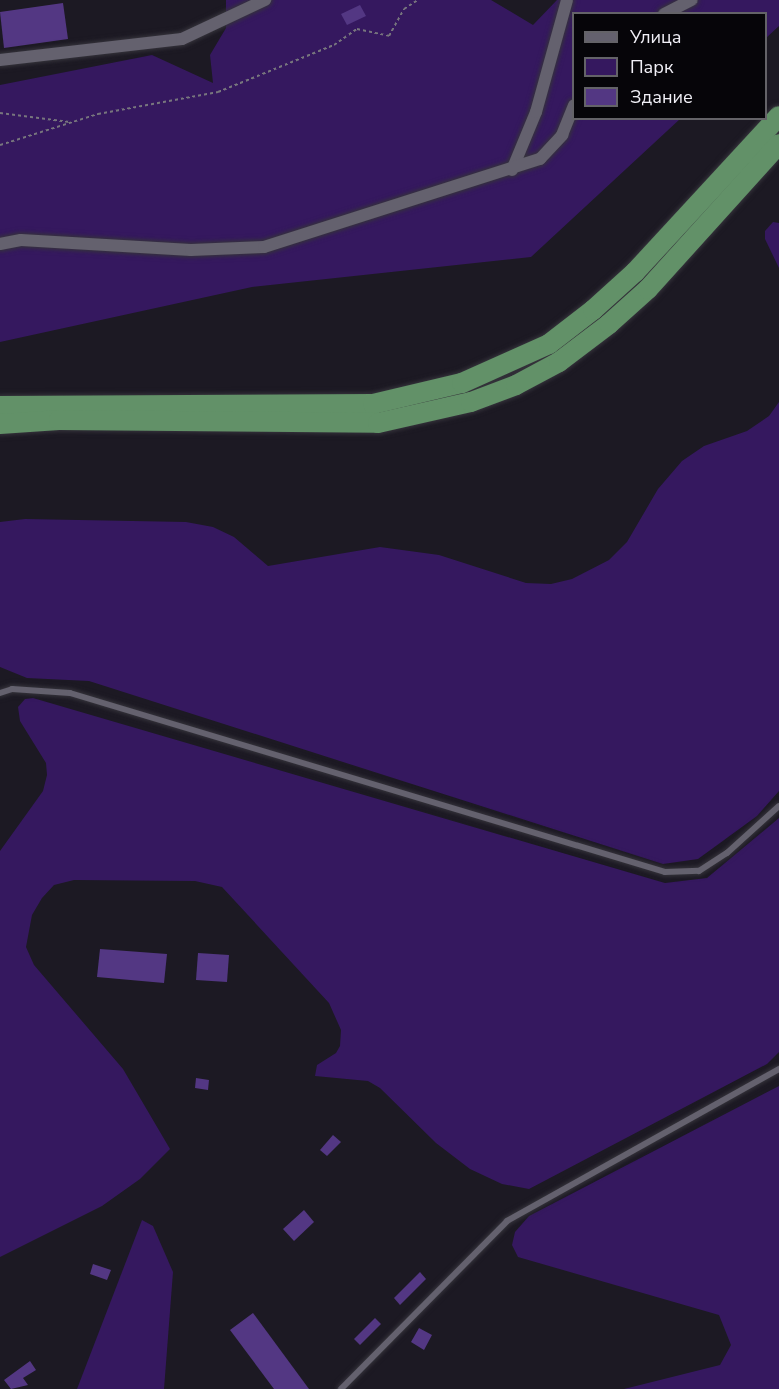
<!DOCTYPE html>
<meta charset="utf-8">
<style>
body{margin:0}
#map{position:relative;width:779px;height:1389px;overflow:hidden;background:#1c1923;font-family:"Nunito Sans",sans-serif}
div>[style]{position:absolute}
.green>*{inset:0;background:#35185f}
.building>*{inset:0;background:#533783}
.path>*{height:2px;margin-top:-1px;transform-origin:0;background:repeating-linear-gradient(90deg,#77757d 0 3px,transparent 0 6px)}
.roads{filter:drop-shadow(0 0 2px #35333b) drop-shadow(0 0 2px #35333b)}
.service>*{height:6px;margin:-3px;padding:0 3px;transform-origin:3px;border-radius:3px;background:#64616e}
.minor>*{height:12px;margin:-6px;padding:0 6px;transform-origin:6px;border-radius:6px;background:#64616e}
.trunk>*{height:20px;margin:-10px;padding:0 10px;transform-origin:10px;border-radius:10px;background:#629168}
span{translate:-50% -50%;white-space:nowrap;text-align:center;line-height:1.15;-webkit-text-stroke:4.5px #060509;paint-order:stroke}
.legend{position:absolute;left:572px;top:12px;width:195px;height:108px;box-sizing:border-box;background:#060509;border:2px solid #646368;margin:0;padding:8px 10px;list-style:none;font-size:18px;color:#f1f0f7}
.legend li{display:flex;align-items:center;gap:12px;height:30px}
.legend b{width:30px;border:2px solid #646368}
</style>
<div id="map">
<div class="green">
<div style="clip-path:polygon(226px 0,491px 0,533px 25px,557px 0,779px 0,779px 26px,766px 38px,766px 14px,574px 14px,574px 118px,680px 119px,531px 257px,252px 287px,0 342px,0 85px,152px 55px,213px 83px,210px 55px,226px 28px)"></div>
<div style="clip-path:polygon(773px 222px,779px 223px,779px 268px,765px 239px,765px 231px)"></div>
<div style="clip-path:polygon(779px 402px,779px 791px,757px 816px,698px 859px,663px 864px,89px 681px,27px 678px,0 667px,0 522px,25px 519px,186px 522px,213px 527px,234px 537px,268px 566px,380px 547px,439px 555px,526px 583px,551px 584px,572px 579px,609px 560px,627px 542px,658px 489px,682px 461px,704px 446px,747px 431px,769px 416px)"></div>
<div style="clip-path:polygon(33px 698px,665px 883px,707px 878px,779px 818px,779px 1052px,767px 1064px,529px 1189px,502px 1184px,470px 1169px,436px 1143px,380px 1088px,368px 1081px,315px 1076px,317px 1065px,336px 1053px,340px 1046px,341px 1030px,329px 1003px,222px 887px,195px 881px,74px 880px,54px 885px,42px 898px,32px 915px,26px 947px,34px 965px,123px 1069px,170px 1149px,140px 1179px,102px 1206px,0 1257px,0 851px,43px 791px,47px 775px,46px 763px,20px 721px,18px 707px,25px 699px)"></div>
<div style="clip-path:polygon(779px 1086px,779px 1389px,624px 1389px,720px 1365px,731px 1345px,719px 1315px,518px 1257px,512px 1245px,515px 1232px,529px 1216px)"></div>
<div style="clip-path:polygon(142px 1220px,153px 1226px,173px 1272px,164px 1389px,77px 1389px)"></div>
</div>
<div class="building">
<div style="clip-path:polygon(63px 3px,68px 39px,4px 48px,0 12px)"></div>
<div style="clip-path:polygon(360px 5px,366px 16px,347px 25px,341px 14px)"></div>
<div style="clip-path:polygon(100px 949px,167px 954px,164px 983px,97px 977px)"></div>
<div style="clip-path:polygon(198px 953px,229px 955px,227px 982px,196px 980px)"></div>
<div style="clip-path:polygon(196px 1078px,209px 1080px,208px 1090px,195px 1088px)"></div>
<div style="clip-path:polygon(333px 1135px,341px 1142px,327px 1156px,320px 1150px)"></div>
<div style="clip-path:polygon(304px 1210px,314px 1222px,294px 1241px,283px 1229px)"></div>
<div style="clip-path:polygon(93px 1264px,111px 1270px,107px 1280px,90px 1274px)"></div>
<div style="clip-path:polygon(420px 1272px,426px 1279px,400px 1305px,394px 1298px)"></div>
<div style="clip-path:polygon(253px 1313px,309px 1389px,274px 1389px,230px 1330px)"></div>
<div style="clip-path:polygon(375px 1318px,381px 1324px,360px 1345px,354px 1339px)"></div>
<div style="clip-path:polygon(419px 1328px,432px 1335px,424px 1350px,411px 1342px)"></div>
<div style="clip-path:polygon(30px 1361px,36px 1370px,23px 1378px,28px 1385px,11px 1389px,4px 1380px)"></div>
</div>
<div class="path">
<div style="left:0;top:113px;width:70px;rotate:7.4deg"></div>
<div style="left:0;top:145px;width:103px;rotate:-17.6deg"></div>
<div style="left:98px;top:114px;width:122px;rotate:-10.4deg"></div>
<div style="left:218px;top:92px;width:125px;rotate:-22.1deg"></div>
<div style="left:334px;top:45px;width:28px;rotate:-35deg"></div>
<div style="left:357px;top:29px;width:33px;rotate:12deg"></div>
<div style="left:389px;top:36px;width:31px;rotate:-61deg"></div>
<div style="left:404px;top:9px;width:17px;rotate:-33deg"></div>
</div>
<div class="roads">
<div class="service">
<div style="left:0;top:693px;width:13px;rotate:-18deg"></div>
<div style="left:12px;top:689px;width:58px;rotate:3.9deg"></div>
<div style="left:70px;top:693px;width:621px;rotate:16.74deg"></div>
<div style="left:665px;top:872px;width:34px;rotate:-2deg"></div>
<div style="left:699px;top:871px;width:33px;rotate:-33deg"></div>
<div style="left:727px;top:853px;width:70px;rotate:-42.1deg"></div>
<div style="left:341px;top:1389px;width:236px;rotate:-45.3deg"></div>
<div style="left:507px;top:1221px;width:312px;rotate:-29.2deg"></div>
</div>
<div class="minor">
<div style="left:664px;top:14px;width:31px;rotate:-27deg"></div>
<div style="left:0;top:60px;width:183px;rotate:-6.6deg"></div>
<div style="left:182px;top:39px;width:92px;rotate:-25.2deg"></div>
<div style="left:512px;top:170px;width:63px;rotate:-67.5deg"></div>
<div style="left:536px;top:112px;width:116px;rotate:-74.5deg"></div>
<div style="left:0;top:244px;width:21px;rotate:-11deg"></div>
<div style="left:21px;top:240px;width:170px;rotate:3.4deg"></div>
<div style="left:191px;top:250px;width:73px;rotate:-2.4deg"></div>
<div style="left:264px;top:247px;width:290px;rotate:-17.7deg"></div>
<div style="left:540px;top:159px;width:33px;rotate:-47deg"></div>
<div style="left:562px;top:135px;width:32px;rotate:-68deg"></div>
</div>
<div class="trunk">
<div style="left:0;top:406px;width:373px;rotate:-0.3deg"></div>
<div style="left:373px;top:404px;width:91px;rotate:-13.3deg"></div>
<div style="left:462px;top:383px;width:95px;rotate:-24.1deg"></div>
<div style="left:549px;top:344px;width:56px;rotate:-37.7deg"></div>
<div style="left:593px;top:310px;width:57px;rotate:-42.1deg"></div>
<div style="left:635px;top:272px;width:212px;rotate:-47.3deg"></div>
<div style="left:0;top:424px;width:59px;rotate:-3.9deg"></div>
<div style="left:59px;top:420px;width:319px;rotate:0.5deg"></div>
<div style="left:378px;top:423px;width:95px;rotate:-12.7deg"></div>
<div style="left:471px;top:402px;width:48px;rotate:-20.7deg"></div>
<div style="left:516px;top:385px;width:49px;rotate:-28.1deg"></div>
<div style="left:559px;top:362px;width:63px;rotate:-37.2deg"></div>
<div style="left:609px;top:324px;width:52px;rotate:-41.9deg"></div>
<div style="left:648px;top:289px;width:195px;rotate:-47.9deg"></div>
</div>
</div>
<ul class="legend">
<li><b style="height:8px;background:#64616e"></b>Улица</li>
<li><b style="height:16px;background:#35185f"></b>Парк</li>
<li><b style="height:16px;background:#533783"></b>Здание</li>
</ul>
</div>
